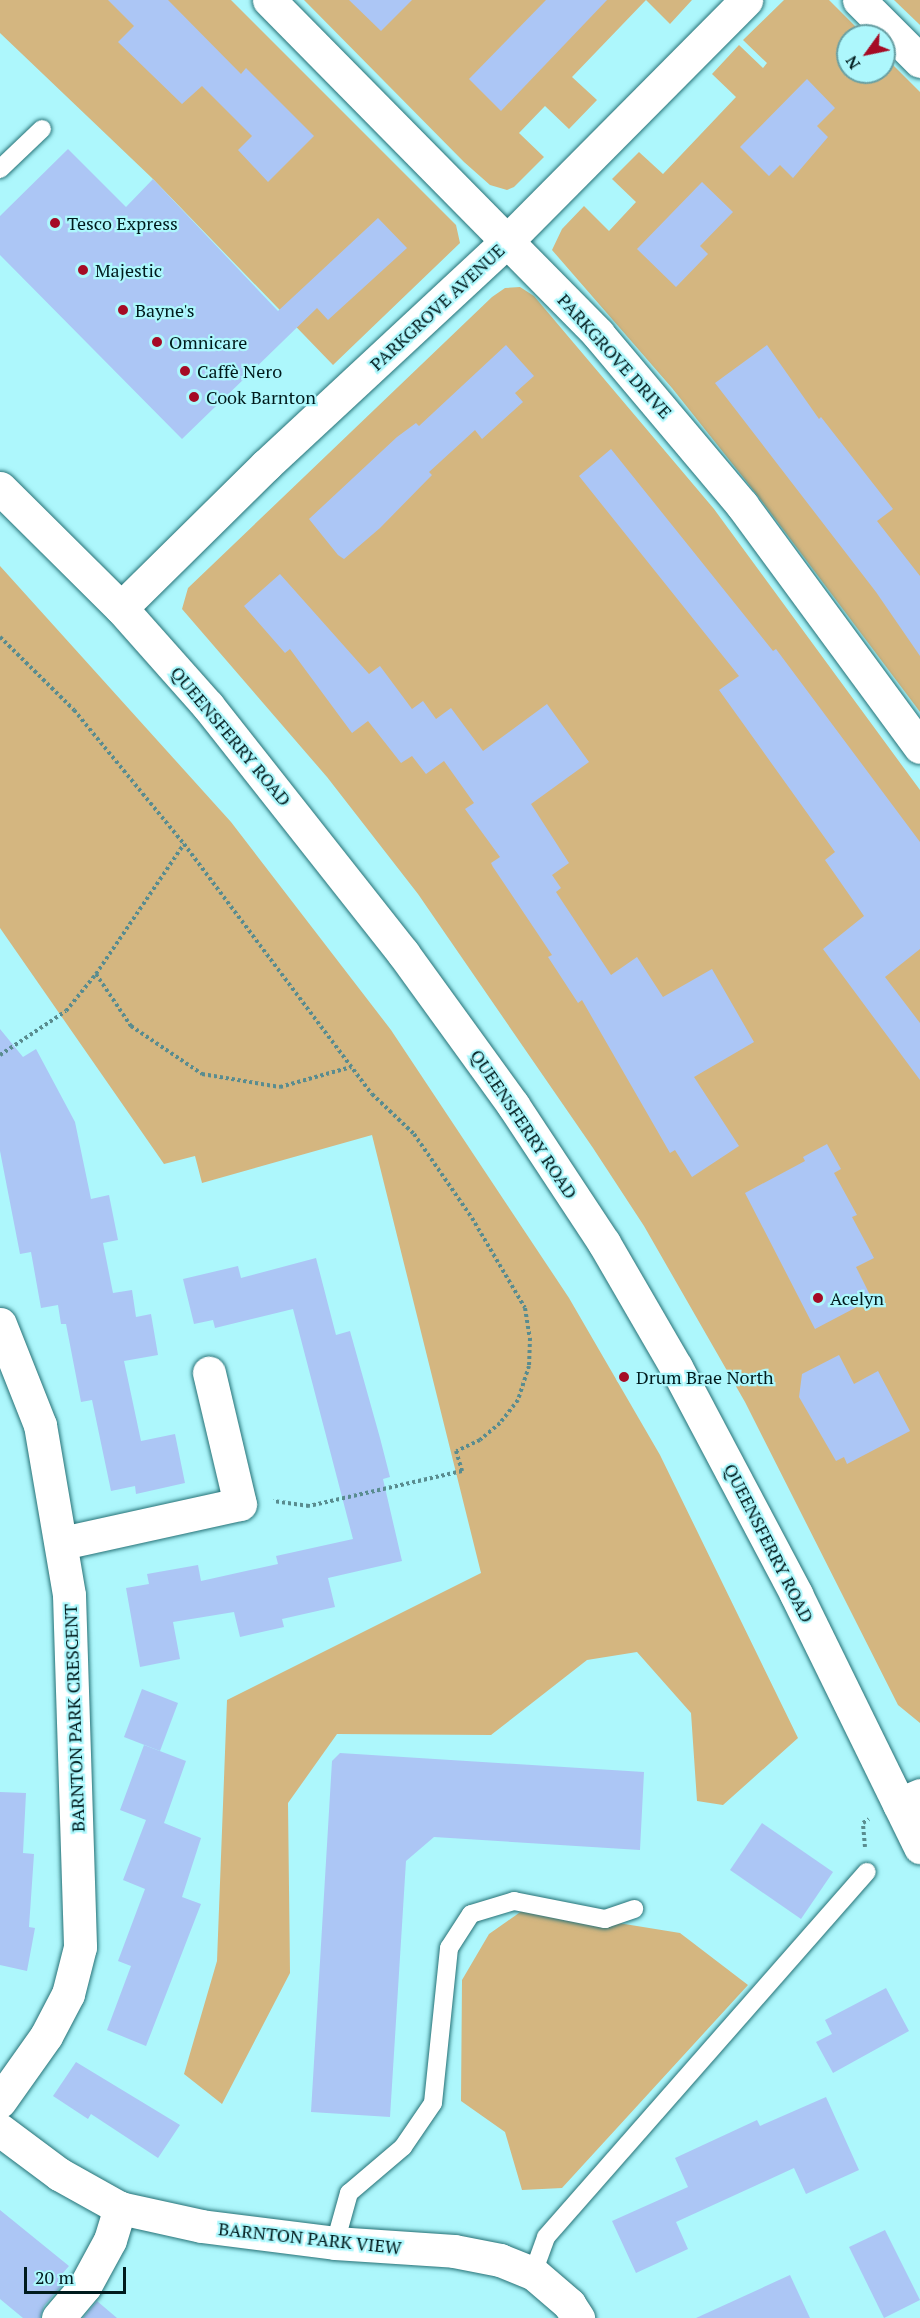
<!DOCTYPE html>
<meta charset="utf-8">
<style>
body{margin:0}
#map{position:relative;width:920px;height:2318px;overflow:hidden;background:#adf7fc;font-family:"PT Serif",serif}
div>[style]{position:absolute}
.green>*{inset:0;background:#d4b680}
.building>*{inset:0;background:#acc6f5}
.path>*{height:4px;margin-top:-2px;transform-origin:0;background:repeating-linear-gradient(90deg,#598c8f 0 3px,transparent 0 6px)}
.roads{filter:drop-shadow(0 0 2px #267176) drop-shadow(0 0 2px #267176)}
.lane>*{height:18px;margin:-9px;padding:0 9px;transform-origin:9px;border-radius:9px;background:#fff}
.street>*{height:33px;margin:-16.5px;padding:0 16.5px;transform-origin:16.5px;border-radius:16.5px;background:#fff}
.secondary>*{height:33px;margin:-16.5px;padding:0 16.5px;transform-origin:16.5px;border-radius:16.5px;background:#fff}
.primary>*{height:33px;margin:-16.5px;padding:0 16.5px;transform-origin:16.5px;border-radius:16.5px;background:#fff}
.dots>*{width:16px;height:16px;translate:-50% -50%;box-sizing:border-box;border:3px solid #adf7fc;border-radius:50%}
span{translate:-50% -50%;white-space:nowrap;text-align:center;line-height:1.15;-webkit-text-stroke:4.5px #adf7fc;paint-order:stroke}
.poi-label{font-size:18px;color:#001b1d}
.left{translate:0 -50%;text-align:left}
.street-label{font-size:18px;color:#001b1d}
.north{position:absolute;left:836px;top:24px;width:60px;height:60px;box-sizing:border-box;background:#adf7fc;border:2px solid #689fa3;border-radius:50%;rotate:237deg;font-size:16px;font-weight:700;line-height:24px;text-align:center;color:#001b1d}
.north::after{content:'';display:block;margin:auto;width:21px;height:27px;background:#a50b25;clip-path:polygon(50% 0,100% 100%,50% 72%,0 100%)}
.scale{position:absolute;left:24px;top:2267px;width:102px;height:27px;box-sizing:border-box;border:3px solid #001b1d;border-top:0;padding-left:8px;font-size:18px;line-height:21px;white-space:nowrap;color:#001b1d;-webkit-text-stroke:4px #adf7fc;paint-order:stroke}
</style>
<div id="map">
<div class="green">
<div style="clip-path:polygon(0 0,231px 0,456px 225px,460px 243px,333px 365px,153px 179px,0 33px)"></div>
<div style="clip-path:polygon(304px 0,692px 0,670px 24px,646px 0,572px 77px,597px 100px,569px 129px,545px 106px,519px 133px,544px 157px,514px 187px,507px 190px,490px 185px,464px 162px)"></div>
<div style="clip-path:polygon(784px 0,829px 0,865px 36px,848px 36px,848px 72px,884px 72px,884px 56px,920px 92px,920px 712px,758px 496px,672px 388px,552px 250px,562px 229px,584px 206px,609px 231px,636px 202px,612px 179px,639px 152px,663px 174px,736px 97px,712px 74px,739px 45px,763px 68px,767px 63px,743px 40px)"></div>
<div style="clip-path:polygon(894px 0,920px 0,920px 25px)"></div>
<div style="clip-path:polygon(520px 287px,534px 296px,714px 509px,920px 790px,920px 1723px,898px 1705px,745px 1402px,644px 1226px,593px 1148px,418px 894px,327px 777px,182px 609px,188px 588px,492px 297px,505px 288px)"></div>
<div style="clip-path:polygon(0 566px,231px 822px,391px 1030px,569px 1298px,660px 1455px,798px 1738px,723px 1805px,697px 1801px,691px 1713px,637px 1652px,587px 1660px,491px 1735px,337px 1734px,288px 1803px,290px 1973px,222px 2104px,184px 2074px,217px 1961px,227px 1700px,481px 1573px,372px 1135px,202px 1183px,195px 1156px,164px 1164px,0 928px)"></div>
<div style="clip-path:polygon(526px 1908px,680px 1933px,748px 1985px,562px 2188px,522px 2190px,505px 2132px,461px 2101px,462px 1980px,489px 1934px)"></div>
</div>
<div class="building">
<div style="clip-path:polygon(108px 0,168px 0,241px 74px,246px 68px,314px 136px,268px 182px,238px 150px,252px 136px,202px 86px,182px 104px,118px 42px,134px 26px)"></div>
<div style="clip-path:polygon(349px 0,412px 0,381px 31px)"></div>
<div style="clip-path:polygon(546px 0,607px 0,501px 111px,469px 79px)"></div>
<div style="clip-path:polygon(807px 79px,835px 108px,817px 126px,828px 137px,793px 178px,780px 165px,769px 176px,740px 147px)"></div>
<div style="clip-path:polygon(68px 149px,126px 207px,153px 179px,278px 311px,378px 218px,407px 248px,328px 320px,317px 308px,182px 439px,0 255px,0 216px)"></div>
<div style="clip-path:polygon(702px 182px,733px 212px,700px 246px,708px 254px,676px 287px,637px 249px)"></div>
<div style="clip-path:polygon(506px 345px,534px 376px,515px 393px,523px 402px,482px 439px,475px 430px,429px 472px,432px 475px,380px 528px,344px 559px,338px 555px,309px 519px,397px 437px,416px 423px,419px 426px)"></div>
<div style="clip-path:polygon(767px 345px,819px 419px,821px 417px,893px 509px,877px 521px,920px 576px,920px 656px,876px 592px,715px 383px)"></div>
<div style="clip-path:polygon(611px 449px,773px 651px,776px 649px,920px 842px,920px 949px,885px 977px,920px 1023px,920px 1080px,823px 949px,864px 916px,825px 860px,835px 852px,719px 690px,739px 676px,579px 476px)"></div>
<div style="clip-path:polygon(280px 574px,369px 674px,380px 666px,412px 709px,423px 701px,436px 719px,451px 708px,483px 751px,547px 704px,589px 762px,531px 804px,569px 863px,552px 875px,561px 888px,556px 892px,611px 975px,637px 957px,663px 997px,712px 969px,754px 1042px,694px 1077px,739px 1146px,692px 1177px,675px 1150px,670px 1153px,582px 1000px,578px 1003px,548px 957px,552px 955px,493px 867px,491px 863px,500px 857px,465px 809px,474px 803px,444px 761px,426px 774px,412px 756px,401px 763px,368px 721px,352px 733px,290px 649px,285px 653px,244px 606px)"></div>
<div style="clip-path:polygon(0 1029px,23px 1057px,36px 1049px,75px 1122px,91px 1199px,109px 1195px,118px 1240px,103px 1243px,113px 1293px,132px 1290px,136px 1317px,151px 1314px,158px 1355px,124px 1361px,141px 1441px,175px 1434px,185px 1483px,136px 1494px,135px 1486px,111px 1491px,92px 1400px,81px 1402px,66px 1324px,61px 1324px,58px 1305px,41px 1308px,31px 1252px,20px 1254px,0 1151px)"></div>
<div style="clip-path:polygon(827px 1144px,841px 1169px,834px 1173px,857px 1215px,852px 1217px,874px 1258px,856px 1267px,872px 1299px,815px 1329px,745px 1193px,805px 1161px,803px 1157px)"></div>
<div style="clip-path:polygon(316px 1258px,336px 1335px,350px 1331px,380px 1438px,390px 1477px,383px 1479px,402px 1561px,328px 1578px,335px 1607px,282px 1619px,284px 1627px,240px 1637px,234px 1612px,173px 1622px,180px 1659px,140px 1667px,126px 1588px,149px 1584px,147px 1574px,198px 1565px,201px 1581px,278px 1564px,276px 1556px,353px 1539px,293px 1309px,215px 1328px,213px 1320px,194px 1324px,183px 1279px,238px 1266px,241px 1278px)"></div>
<div style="clip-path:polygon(839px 1355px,854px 1384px,878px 1371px,910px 1431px,847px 1464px,844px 1457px,836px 1461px,799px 1397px,802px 1374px)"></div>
<div style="clip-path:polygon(142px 1689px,178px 1703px,160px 1751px,124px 1737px)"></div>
<div style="clip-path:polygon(144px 1745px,186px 1761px,164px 1823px,201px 1838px,182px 1897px,201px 1904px,146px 2046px,107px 2030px,131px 1966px,118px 1961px,145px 1889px,123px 1880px,146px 1820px,120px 1810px)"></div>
<div style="clip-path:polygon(340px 1753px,644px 1772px,640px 1850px,434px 1837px,406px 1861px,390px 2117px,311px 2112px,332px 1761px)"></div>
<div style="clip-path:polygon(0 1792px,26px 1793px,23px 1853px,34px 1854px,29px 1927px,35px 1928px,27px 1971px,0 1965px)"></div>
<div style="clip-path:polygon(762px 1823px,833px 1872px,801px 1919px,730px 1870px)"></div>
<div style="clip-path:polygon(886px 1988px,909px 2031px,833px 2073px,816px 2042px,832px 2034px,825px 2020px)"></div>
<div style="clip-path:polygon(76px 2062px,180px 2125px,158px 2158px,91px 2114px,88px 2119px,53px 2096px)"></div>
<div style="clip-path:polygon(826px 2097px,859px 2170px,806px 2194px,794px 2168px,676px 2222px,688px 2249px,636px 2273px,612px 2221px,688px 2187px,675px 2158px,757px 2120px,760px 2126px)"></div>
<div style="clip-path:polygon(0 2210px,69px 2266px,63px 2273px,68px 2278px,44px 2306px,40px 2318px,23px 2318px,0 2299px)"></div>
<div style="clip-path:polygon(885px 2230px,920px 2300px,884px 2318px,849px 2247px)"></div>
<div style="clip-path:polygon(790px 2275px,810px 2318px,696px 2318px)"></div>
<div style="clip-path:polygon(97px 2301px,117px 2318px,83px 2318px)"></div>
</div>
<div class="path">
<div style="left:0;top:637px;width:104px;rotate:44.6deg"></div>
<div style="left:74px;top:710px;width:173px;rotate:50.6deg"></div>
<div style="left:184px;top:844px;width:313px;rotate:53.1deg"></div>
<div style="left:372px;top:1094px;width:58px;rotate:43.6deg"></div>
<div style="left:414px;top:1134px;width:102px;rotate:55.4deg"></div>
<div style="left:472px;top:1218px;width:104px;rotate:59.5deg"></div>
<div style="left:525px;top:1308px;width:30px;rotate:81deg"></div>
<div style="left:530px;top:1338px;width:28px;rotate:92deg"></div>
<div style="left:529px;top:1366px;width:36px;rotate:108deg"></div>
<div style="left:518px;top:1400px;width:29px;rotate:128deg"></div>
<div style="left:500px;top:1423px;width:26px;rotate:140deg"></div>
<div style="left:480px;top:1440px;width:26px;rotate:155deg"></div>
<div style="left:456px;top:1451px;width:21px;rotate:73deg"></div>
<div style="left:462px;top:1471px;width:157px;rotate:167.1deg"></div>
<div style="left:309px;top:1506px;width:36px;rotate:-172deg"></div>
<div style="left:96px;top:974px;width:63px;rotate:56.1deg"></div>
<div style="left:131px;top:1026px;width:86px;rotate:34.1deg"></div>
<div style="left:202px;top:1074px;width:79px;rotate:9.5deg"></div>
<div style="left:280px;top:1087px;width:74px;rotate:-15.7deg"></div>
<div style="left:0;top:1055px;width:79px;rotate:-33.7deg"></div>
<div style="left:66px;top:1011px;width:48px;rotate:-51deg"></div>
<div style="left:96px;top:974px;width:157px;rotate:-55.9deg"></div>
<div style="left:865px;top:1847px;width:24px;rotate:-95deg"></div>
<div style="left:863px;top:1823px;width:7px;rotate:-34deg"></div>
</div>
<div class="roads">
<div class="lane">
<div style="left:0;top:169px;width:58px;rotate:-43.6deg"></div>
<div style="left:335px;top:2243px;width:52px;rotate:-74.4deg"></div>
<div style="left:349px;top:2193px;width:71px;rotate:-40.4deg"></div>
<div style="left:403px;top:2147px;width:53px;rotate:-55.7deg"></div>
<div style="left:433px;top:2103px;width:156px;rotate:-84.1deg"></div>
<div style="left:449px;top:1948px;width:40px;rotate:-57.1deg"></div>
<div style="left:471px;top:1914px;width:45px;rotate:-16.8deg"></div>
<div style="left:514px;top:1901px;width:93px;rotate:11.2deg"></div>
<div style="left:605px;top:1919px;width:31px;rotate:-19deg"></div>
<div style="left:533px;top:2273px;width:38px;rotate:-70deg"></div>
<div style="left:546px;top:2237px;width:486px;rotate:-48.7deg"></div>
</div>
<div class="street">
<div style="left:269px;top:0;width:469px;rotate:45.4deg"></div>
<div style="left:598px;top:334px;width:224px;rotate:49.9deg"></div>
<div style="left:742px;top:505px;width:300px;rotate:53.7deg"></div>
<div style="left:859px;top:0;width:86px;rotate:45deg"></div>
<div style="left:121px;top:608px;width:204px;rotate:-44.6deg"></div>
<div style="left:266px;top:465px;width:330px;rotate:-42.9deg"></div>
<div style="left:508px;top:240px;width:338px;rotate:-45.2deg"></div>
<div style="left:0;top:1324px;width:109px;rotate:68.4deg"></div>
<div style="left:40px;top:1425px;width:172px;rotate:80.3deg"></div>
<div style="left:69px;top:1595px;width:352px;rotate:88.2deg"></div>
<div style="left:80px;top:1947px;width:49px;rotate:104.3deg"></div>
<div style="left:68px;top:1994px;width:47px;rotate:117.6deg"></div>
<div style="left:46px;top:2036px;width:80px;rotate:125.3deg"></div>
<div style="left:62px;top:1543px;width:182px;rotate:-12.4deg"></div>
<div style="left:240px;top:1504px;width:135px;rotate:-103.3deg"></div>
<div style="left:0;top:2130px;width:74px;rotate:36.7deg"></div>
<div style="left:59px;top:2174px;width:70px;rotate:29.1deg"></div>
<div style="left:120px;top:2208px;width:83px;rotate:12.5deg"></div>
<div style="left:201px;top:2226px;width:135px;rotate:7.2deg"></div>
<div style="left:335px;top:2243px;width:119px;rotate:3.8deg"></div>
<div style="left:454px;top:2251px;width:47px;rotate:11.1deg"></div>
<div style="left:500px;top:2260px;width:35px;rotate:22deg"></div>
<div style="left:533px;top:2273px;width:48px;rotate:40.7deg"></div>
<div style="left:569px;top:2304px;width:17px;rotate:57deg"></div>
<div style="left:58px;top:2318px;width:42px;rotate:-49.8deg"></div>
<div style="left:85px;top:2286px;width:52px;rotate:-61.5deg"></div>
<div style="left:110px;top:2240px;width:34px;rotate:-73deg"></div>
</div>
<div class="secondary">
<div style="left:899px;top:1804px;width:23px;rotate:-23deg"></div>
</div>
<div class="primary">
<div style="left:0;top:488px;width:170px;rotate:44.8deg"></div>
<div style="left:121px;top:608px;width:131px;rotate:48.4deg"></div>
<div style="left:208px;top:706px;width:315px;rotate:51.7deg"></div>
<div style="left:403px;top:953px;width:188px;rotate:54.1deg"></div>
<div style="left:513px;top:1105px;width:165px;rotate:56.6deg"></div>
<div style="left:604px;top:1243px;width:143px;rotate:59.9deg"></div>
<div style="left:676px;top:1367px;width:257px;rotate:62.1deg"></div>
<div style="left:796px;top:1594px;width:282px;rotate:63.9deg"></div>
</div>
</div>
<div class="dots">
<div style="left:55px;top:223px;background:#a50b25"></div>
<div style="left:83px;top:270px;background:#a50b25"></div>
<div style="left:123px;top:310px;background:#a50b25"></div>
<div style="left:157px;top:342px;background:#a50b25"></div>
<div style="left:185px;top:371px;background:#a50b25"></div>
<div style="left:194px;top:397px;background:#a50b25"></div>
<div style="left:818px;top:1298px;background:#a50b25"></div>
<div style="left:624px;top:1377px;background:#a50b25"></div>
</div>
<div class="poi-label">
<span class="left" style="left:67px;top:223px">Tesco Express</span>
<span class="left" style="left:95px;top:270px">Majestic</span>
<span class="left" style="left:135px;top:310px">Bayne's</span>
<span class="left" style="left:169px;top:342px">Omnicare</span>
<span class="left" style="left:197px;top:371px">Caffè Nero</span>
<span class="left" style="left:206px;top:397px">Cook Barnton</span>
<span class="left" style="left:830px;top:1298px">Acelyn</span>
<span class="left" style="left:636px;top:1377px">Drum Brae North</span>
</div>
<div class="street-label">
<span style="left:437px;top:307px;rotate:-43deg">PARKGROVE AVENUE</span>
<span style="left:615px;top:356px;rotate:48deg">PARKGROVE DRIVE</span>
<span style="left:231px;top:736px;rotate:50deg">QUEENSFERRY ROAD</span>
<span style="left:524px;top:1124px;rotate:56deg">QUEENSFERRY ROAD</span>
<span style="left:769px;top:1543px;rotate:63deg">QUEENSFERRY ROAD</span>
<span style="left:74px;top:1718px;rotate:-92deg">BARNTON PARK CRESCENT</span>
<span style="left:310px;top:2238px;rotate:6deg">BARNTON PARK VIEW</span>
</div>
<div class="north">N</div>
<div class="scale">20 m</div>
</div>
